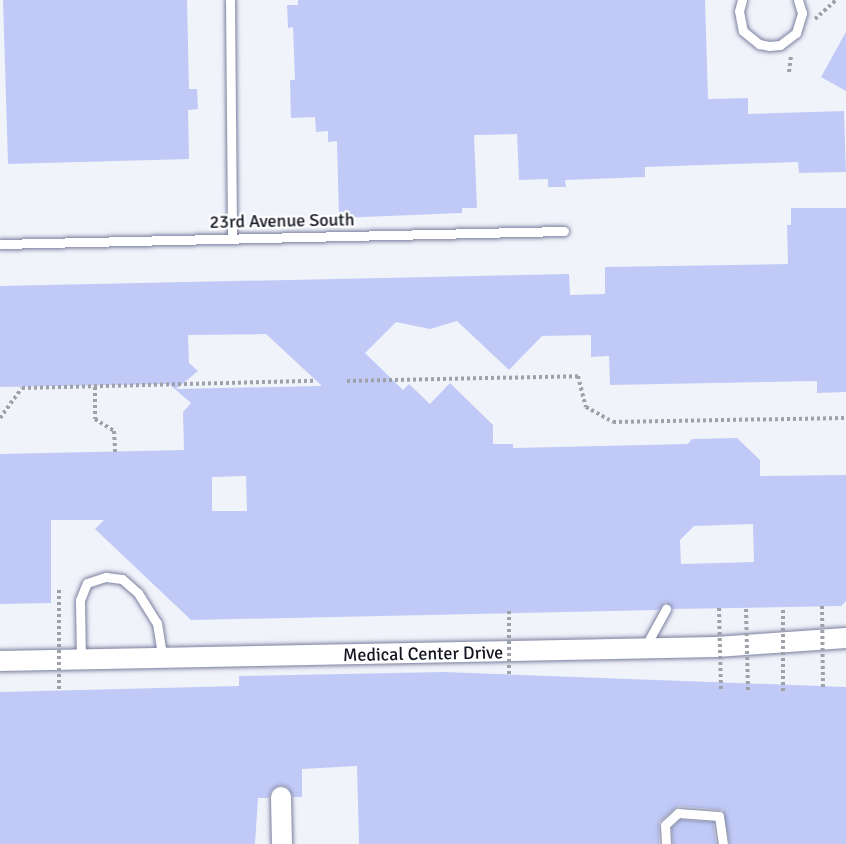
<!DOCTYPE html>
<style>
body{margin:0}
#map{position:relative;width:846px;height:844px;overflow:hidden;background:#f1f3fa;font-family:Signika,sans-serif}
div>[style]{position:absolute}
.building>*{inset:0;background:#c1caf6}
.path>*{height:4px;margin-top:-2px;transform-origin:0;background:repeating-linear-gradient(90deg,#9fa1aa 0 3px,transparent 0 6px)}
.roads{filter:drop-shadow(0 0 2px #797f9f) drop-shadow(0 0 2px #797f9f)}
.service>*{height:9px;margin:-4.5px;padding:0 4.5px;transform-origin:4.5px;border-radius:4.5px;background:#fff}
.minor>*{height:20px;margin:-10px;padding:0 10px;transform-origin:10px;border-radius:10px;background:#fff}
.path-bridge>*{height:4px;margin-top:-2px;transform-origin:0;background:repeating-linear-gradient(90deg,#9fa1aa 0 3px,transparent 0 6px)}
span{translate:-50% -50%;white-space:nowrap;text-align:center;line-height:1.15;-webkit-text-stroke:4.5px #fff;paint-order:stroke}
.street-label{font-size:18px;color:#121420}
</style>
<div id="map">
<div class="building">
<div style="clip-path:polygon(3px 0,187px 0,189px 89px,197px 89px,198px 109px,188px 110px,189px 159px,8px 164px)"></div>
<div style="clip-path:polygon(298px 0,705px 0,708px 99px,748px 98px,748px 114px,844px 111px,846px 172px,799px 173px,798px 162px,645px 167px,645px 177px,565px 180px,566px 187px,548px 187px,548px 179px,519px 180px,517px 134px,474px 135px,477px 208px,462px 208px,462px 213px,339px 218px,337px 141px,328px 142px,328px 131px,316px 132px,315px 117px,291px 118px,290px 80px,295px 80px,293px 27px,288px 28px,287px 5px,298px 5px)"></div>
<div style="clip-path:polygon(846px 32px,846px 91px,821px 77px)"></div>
<div style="clip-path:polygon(evenodd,791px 208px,846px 208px,846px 392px,817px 393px,817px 381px,610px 385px,609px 356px,591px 357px,591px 335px,542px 336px,509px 370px,457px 321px,430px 329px,396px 322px,365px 353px,403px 390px,409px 384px,430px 404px,450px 383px,493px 425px,493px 444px,513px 444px,513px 448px,688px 444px,692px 439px,737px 438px,760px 460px,760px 476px,846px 475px,846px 601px,841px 606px,673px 609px,666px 602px,658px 610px,191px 620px,95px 529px,104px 520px,51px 520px,51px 603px,0 604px,0 454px,184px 450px,183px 412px,191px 403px,169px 384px,0 387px,0 286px,569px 274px,570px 295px,605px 294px,605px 267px,788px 264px,787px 225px,791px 225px,791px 208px,266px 334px,322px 386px,176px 389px,198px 371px,189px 363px,188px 335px,266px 334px,791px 208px,246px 476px,247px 511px,212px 511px,212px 477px,246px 476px,791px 208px,753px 524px,754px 562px,681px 564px,680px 540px,694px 526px,753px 524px)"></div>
<div style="clip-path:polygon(444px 672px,846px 687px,846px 844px,730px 844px,723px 810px,678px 806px,659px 822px,659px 844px,359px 844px,357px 766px,302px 769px,302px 797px,293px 797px,287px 787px,280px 785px,271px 791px,269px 798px,258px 798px,255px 844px,0 844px,0 692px,239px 686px,239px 676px)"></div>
<div style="clip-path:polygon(680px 820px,713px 822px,716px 844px,673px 844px,672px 828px)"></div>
</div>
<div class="path">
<div style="left:815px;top:19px;width:28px;rotate:-42deg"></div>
<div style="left:789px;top:72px;width:17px;rotate:-83deg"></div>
<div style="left:347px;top:381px;width:231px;rotate:-1.2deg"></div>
<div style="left:578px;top:376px;width:32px;rotate:76deg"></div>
<div style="left:586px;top:407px;width:31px;rotate:29deg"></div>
<div style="left:613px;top:422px;width:233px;rotate:-1deg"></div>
<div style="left:95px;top:387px;width:32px;rotate:90deg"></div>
<div style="left:95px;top:419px;width:22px;rotate:32deg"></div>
<div style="left:114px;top:431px;width:21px;rotate:87deg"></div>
<div style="left:0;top:418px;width:37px;rotate:-54deg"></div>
<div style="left:22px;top:388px;width:294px;rotate:-1.4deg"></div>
</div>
<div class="roads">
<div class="service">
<div style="left:230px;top:0;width:239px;rotate:89.5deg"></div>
<div style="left:742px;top:0;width:11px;rotate:105deg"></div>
<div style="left:739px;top:11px;width:20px;rotate:79deg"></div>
<div style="left:743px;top:31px;width:21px;rotate:39deg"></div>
<div style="left:759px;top:44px;width:10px;rotate:11deg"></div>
<div style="left:769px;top:46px;width:11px;rotate:-5deg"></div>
<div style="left:780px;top:45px;width:20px;rotate:-37deg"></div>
<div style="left:796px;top:33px;width:21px;rotate:-73deg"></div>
<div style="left:802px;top:13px;width:14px;rotate:-107deg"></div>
<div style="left:0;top:244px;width:564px;rotate:-1.32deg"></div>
<div style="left:644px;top:649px;width:46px;rotate:-61.2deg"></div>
<div style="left:81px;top:660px;width:60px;rotate:-91deg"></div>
<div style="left:80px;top:600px;width:18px;rotate:-68deg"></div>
<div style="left:87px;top:583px;width:20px;rotate:-18deg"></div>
<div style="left:106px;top:577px;width:16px;rotate:7deg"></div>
<div style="left:122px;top:579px;width:21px;rotate:41deg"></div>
<div style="left:138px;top:593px;width:36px;rotate:58deg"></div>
<div style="left:157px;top:623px;width:36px;rotate:81deg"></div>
<div style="left:666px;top:844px;width:19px;rotate:-93deg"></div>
<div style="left:665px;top:825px;width:18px;rotate:-43deg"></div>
<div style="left:678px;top:813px;width:41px;rotate:4.2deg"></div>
<div style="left:719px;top:816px;width:28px;rotate:82deg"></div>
</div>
<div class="minor">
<div style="left:0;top:661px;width:716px;rotate:-1.12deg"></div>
<div style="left:716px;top:647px;width:130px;rotate:-4deg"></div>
<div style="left:281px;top:797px;width:47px;rotate:88.8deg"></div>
</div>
</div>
<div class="path-bridge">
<div style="left:59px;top:590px;width:101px;rotate:90deg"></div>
<div style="left:822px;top:606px;width:84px;rotate:89.3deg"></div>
<div style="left:719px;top:608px;width:84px;rotate:88.6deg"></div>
<div style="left:746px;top:609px;width:83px;rotate:88.6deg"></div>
<div style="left:509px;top:611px;width:63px;rotate:90deg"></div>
<div style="left:783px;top:691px;width:84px;rotate:-90deg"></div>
</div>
<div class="street-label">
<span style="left:282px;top:221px;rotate:-1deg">23rd Avenue South</span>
<span style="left:423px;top:654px;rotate:-1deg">Medical Center Drive</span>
</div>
</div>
